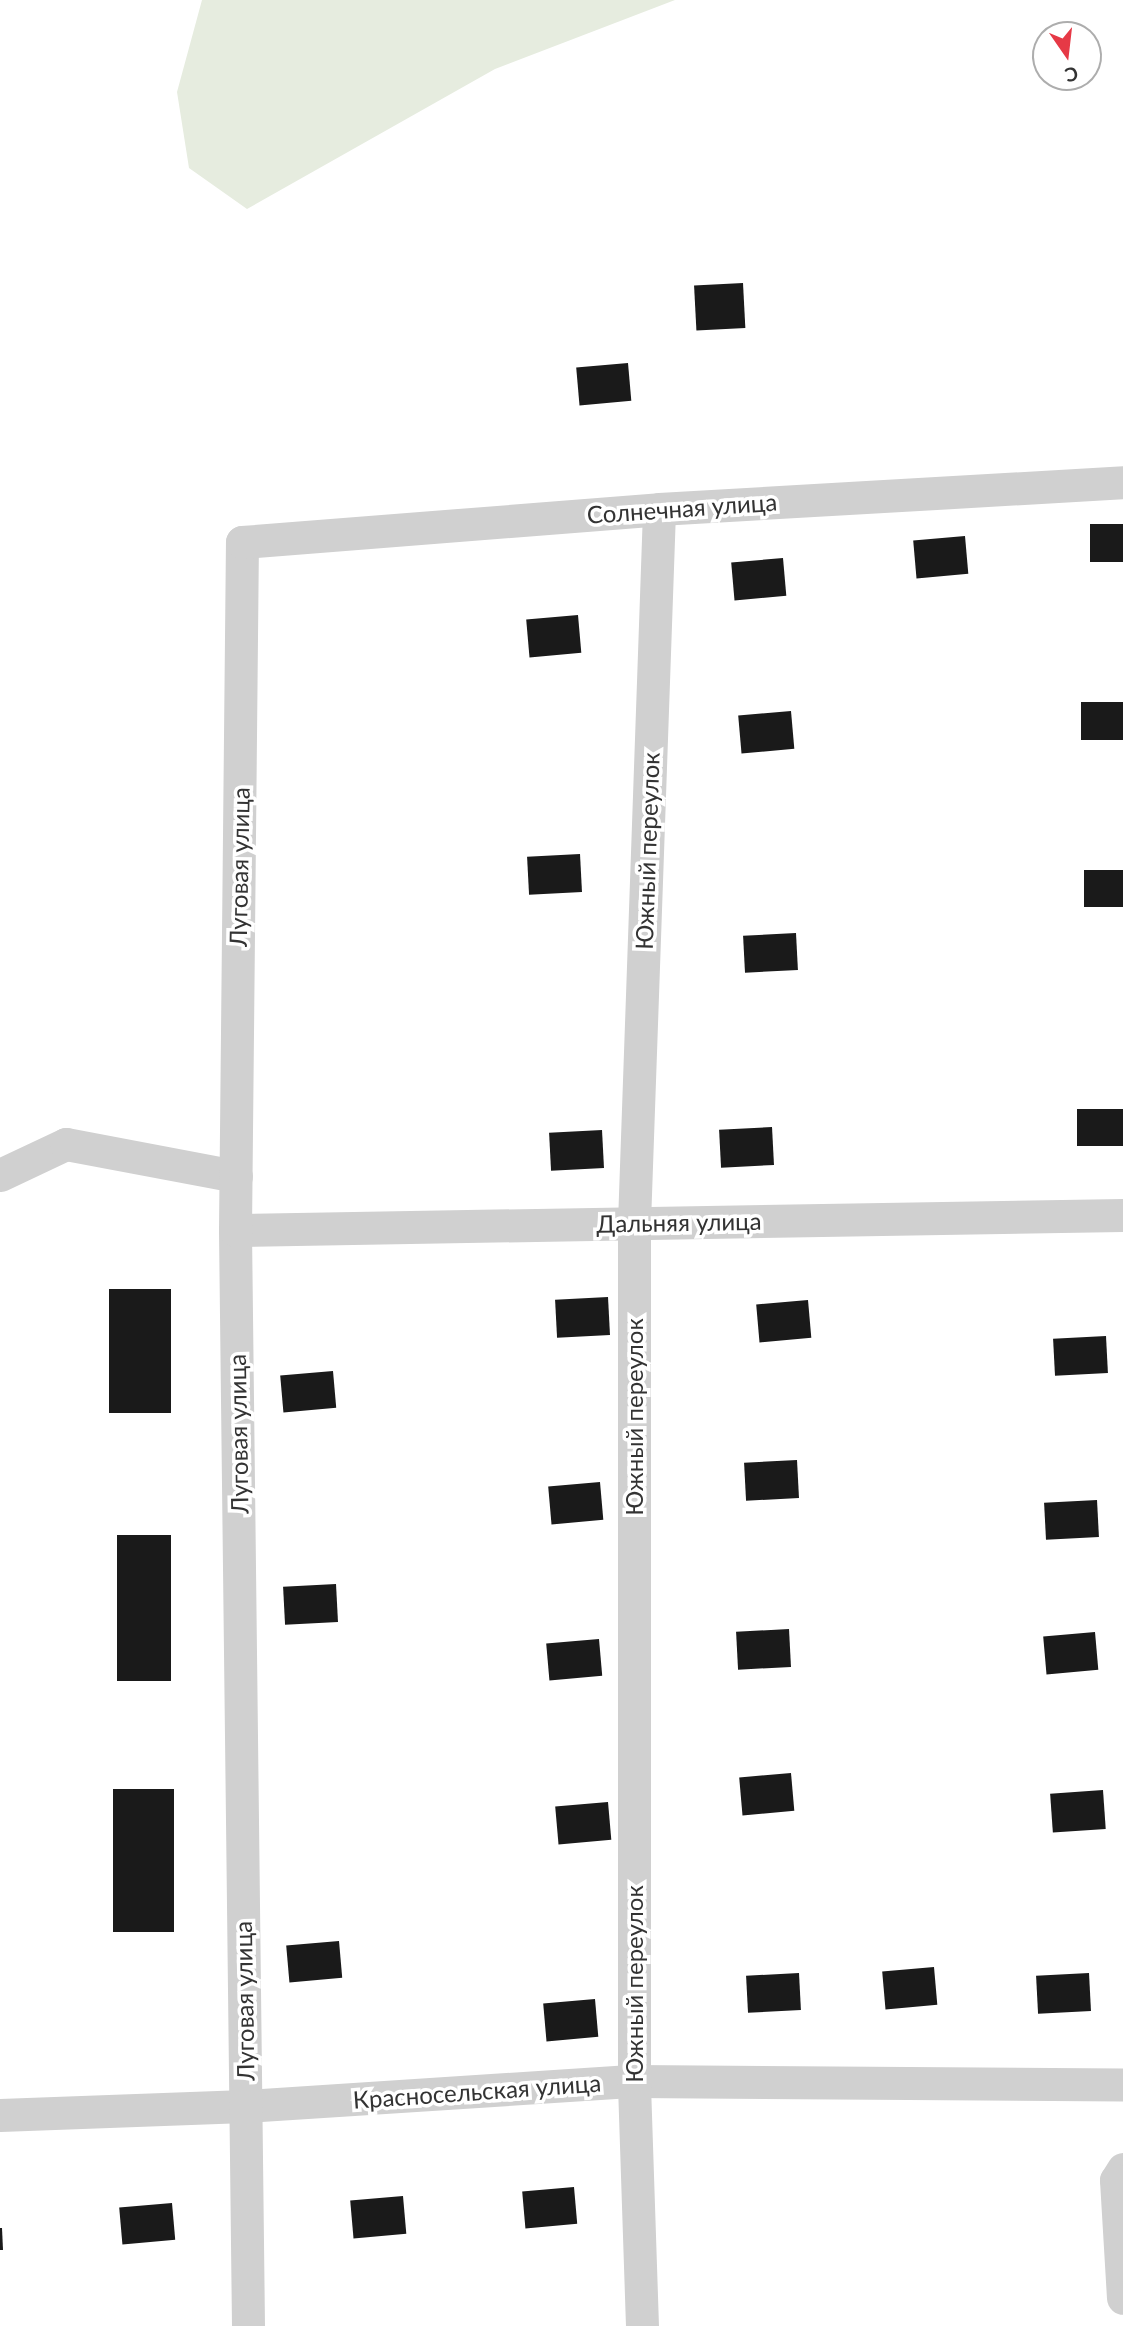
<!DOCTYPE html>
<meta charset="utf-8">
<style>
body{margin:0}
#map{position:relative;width:1123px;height:2326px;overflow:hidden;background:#fff;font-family:Lato,sans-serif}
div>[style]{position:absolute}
.green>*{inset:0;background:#e6ecdf}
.building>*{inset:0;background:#1a1a1a;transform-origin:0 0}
.minor>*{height:33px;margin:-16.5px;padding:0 16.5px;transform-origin:16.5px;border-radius:16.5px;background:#d0d0d0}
span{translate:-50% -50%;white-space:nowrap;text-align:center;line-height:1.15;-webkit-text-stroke:7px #fff;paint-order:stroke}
.street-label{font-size:24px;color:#333}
.north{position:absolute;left:1032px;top:21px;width:70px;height:70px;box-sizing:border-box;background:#fff;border:2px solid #adadad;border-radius:50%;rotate:166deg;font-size:19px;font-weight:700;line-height:28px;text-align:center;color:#333}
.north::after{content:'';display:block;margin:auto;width:24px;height:32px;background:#e63946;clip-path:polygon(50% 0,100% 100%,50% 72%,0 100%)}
</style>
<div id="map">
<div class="green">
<div style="clip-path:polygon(202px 0,675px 0,495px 69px,247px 209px,189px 168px,177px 92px)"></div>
</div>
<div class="building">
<div style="left:743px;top:283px;width:45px;height:49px;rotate:87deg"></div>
<div style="left:628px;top:363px;width:38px;height:52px;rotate:85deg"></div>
<div style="left:1123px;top:524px;width:38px;height:33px;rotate:90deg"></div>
<div style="left:965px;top:536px;width:38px;height:52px;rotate:85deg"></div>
<div style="left:783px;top:558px;width:38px;height:52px;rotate:85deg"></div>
<div style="left:578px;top:615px;width:38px;height:52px;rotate:85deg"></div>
<div style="left:1123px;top:702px;width:38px;height:42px;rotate:90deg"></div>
<div style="left:791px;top:711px;width:38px;height:53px;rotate:85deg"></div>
<div style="left:580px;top:854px;width:38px;height:53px;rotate:87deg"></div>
<div style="left:1123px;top:870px;width:37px;height:39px;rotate:90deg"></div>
<div style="left:796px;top:933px;width:37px;height:53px;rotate:87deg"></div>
<div style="left:1123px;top:1109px;width:37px;height:46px;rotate:90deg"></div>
<div style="left:772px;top:1127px;width:38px;height:53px;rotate:87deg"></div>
<div style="left:602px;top:1130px;width:38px;height:53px;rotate:87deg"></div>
<div style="left:109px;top:1289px;width:62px;height:124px"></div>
<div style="left:608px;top:1297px;width:38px;height:53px;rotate:87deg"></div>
<div style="left:808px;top:1300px;width:38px;height:52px;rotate:85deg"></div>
<div style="left:1106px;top:1336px;width:37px;height:53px;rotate:87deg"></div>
<div style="left:333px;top:1371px;width:37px;height:53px;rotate:85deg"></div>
<div style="left:797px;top:1460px;width:38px;height:53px;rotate:87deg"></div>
<div style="left:600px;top:1482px;width:38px;height:52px;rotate:85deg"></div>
<div style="left:1097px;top:1500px;width:37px;height:53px;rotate:87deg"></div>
<div style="left:117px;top:1535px;width:54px;height:146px"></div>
<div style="left:336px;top:1584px;width:38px;height:53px;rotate:87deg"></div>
<div style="left:789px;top:1629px;width:38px;height:53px;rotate:87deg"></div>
<div style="left:1095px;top:1632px;width:38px;height:52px;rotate:85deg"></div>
<div style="left:599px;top:1639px;width:37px;height:53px;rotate:85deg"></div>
<div style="left:791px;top:1773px;width:38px;height:52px;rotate:85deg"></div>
<div style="left:113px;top:1789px;width:61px;height:143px"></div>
<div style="left:1103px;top:1790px;width:39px;height:53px;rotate:86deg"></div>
<div style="left:608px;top:1802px;width:38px;height:53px;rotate:85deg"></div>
<div style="left:339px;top:1941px;width:37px;height:53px;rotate:85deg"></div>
<div style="left:934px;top:1967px;width:38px;height:52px;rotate:85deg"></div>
<div style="left:799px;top:1973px;width:37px;height:53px;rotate:87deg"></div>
<div style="left:1089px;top:1973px;width:38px;height:53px;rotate:87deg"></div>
<div style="left:595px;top:1999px;width:38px;height:52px;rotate:85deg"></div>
<div style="left:574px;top:2187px;width:37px;height:52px;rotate:85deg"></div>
<div style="left:403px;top:2196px;width:38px;height:53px;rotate:85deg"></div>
<div style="left:172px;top:2203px;width:37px;height:53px;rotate:85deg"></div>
<div style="clip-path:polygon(0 2228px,2px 2228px,3px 2250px,0 2250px)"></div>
</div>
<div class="minor">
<div style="left:0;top:1175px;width:73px;rotate:-25.2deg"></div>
<div style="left:66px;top:1144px;width:173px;rotate:10.7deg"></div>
<div style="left:235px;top:1230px;width:888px;rotate:-0.97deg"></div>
<div style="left:0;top:2115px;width:245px;rotate:-2.1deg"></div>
<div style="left:245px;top:2106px;width:390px;rotate:-3.7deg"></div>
<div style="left:634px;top:2081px;width:489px;rotate:0.4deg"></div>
<div style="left:1123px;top:2169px;width:13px;rotate:122deg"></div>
<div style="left:1116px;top:2180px;width:118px;rotate:86.6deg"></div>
<div style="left:248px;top:2326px;width:1096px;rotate:-90.68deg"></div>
<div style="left:235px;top:1230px;width:688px;rotate:-89.42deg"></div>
<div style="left:242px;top:542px;width:418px;rotate:-4.5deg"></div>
<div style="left:659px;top:509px;width:465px;rotate:-3.3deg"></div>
<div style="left:642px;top:2326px;width:245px;rotate:-91.9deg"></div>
<div style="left:634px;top:2081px;width:858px;rotate:-90deg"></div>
<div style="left:634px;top:1223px;width:714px;rotate:-87.99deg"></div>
</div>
<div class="street-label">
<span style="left:682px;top:508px;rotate:-4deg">Солнечная улица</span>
<span style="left:647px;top:851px;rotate:-88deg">Южный переулок</span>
<span style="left:239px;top:867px;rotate:-89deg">Луговая улица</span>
<span style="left:679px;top:1222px;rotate:-1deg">Дальняя улица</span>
<span style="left:634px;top:1417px;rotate:-90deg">Южный переулок</span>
<span style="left:238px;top:1434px;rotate:-91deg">Луговая улица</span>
<span style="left:634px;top:1984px;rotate:-90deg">Южный переулок</span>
<span style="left:244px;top:2001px;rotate:-91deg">Луговая улица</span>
<span style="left:477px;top:2091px;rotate:-4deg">Красносельская улица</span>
</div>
<div class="north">С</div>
</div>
